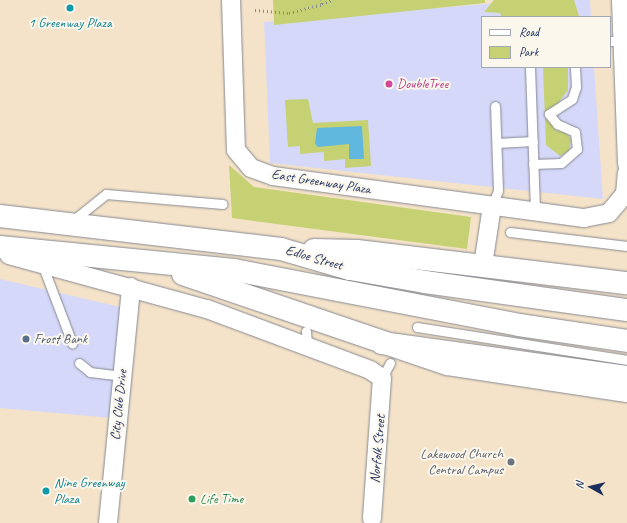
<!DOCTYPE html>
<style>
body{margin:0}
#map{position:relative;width:627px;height:523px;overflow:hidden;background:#f4e3c8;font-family:Caveat,sans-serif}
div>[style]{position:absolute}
.built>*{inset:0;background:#d5d8f9}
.green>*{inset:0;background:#c5d173}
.water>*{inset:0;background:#61b8de}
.path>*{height:2.5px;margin-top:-1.25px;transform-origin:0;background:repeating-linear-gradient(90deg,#888993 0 1px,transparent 0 4px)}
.roads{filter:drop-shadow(0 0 1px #888993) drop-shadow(0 0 1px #888993)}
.service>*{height:9px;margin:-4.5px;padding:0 4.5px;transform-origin:4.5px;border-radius:4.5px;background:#fff}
.minor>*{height:18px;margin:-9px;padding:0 9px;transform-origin:9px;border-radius:9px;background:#fff}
.secondary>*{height:22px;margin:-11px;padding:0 11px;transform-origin:11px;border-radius:11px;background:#fff}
.motorway>*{height:22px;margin:-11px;padding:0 11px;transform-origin:11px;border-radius:11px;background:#fff}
.dots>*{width:11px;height:11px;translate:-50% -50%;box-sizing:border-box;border:2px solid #fbf7ec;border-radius:50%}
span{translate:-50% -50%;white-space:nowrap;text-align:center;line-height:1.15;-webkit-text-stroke:4px #fbf7ec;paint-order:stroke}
.culture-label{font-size:14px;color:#0d838f}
.left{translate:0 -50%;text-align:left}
.hotel-label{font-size:14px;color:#b23c85}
.street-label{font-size:14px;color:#1b2f5e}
.service-label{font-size:14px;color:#4e5e75}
.worship-label{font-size:14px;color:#5b616d}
.right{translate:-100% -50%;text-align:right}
.leisure-label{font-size:14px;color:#27864d}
.legend{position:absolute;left:481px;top:16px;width:130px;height:52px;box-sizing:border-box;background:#fbf7ec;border:1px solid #a1a7b3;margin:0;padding:5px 7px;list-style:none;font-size:12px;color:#1b2f5e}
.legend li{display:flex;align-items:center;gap:8px;height:20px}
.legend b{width:20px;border:1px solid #a1a7b3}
.north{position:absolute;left:571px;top:467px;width:40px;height:40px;-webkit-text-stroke:3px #fbf7ec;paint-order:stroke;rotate:278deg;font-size:11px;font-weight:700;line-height:16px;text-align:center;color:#1b2f5e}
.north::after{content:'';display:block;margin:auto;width:14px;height:18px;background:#1b2f5e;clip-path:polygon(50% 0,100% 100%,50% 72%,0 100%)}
</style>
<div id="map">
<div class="built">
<div style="clip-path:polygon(534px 0,590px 0,591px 17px,482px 17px,482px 67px,594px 67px,603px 199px,270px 163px,264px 22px)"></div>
<div style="clip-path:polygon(0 279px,120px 307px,112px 418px,0 408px)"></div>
</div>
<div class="green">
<div style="clip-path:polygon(273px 0,485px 0,485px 3px,274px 25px)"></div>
<div style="clip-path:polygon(494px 0,574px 0,579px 16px,502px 17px,500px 13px,484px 12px)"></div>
<div style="clip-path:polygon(543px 67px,568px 67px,568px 90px,556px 106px,556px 131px,565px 130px,571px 140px,569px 151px,560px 156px,546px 145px)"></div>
<div style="clip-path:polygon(308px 99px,313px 123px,368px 120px,371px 166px,345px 168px,345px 159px,324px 161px,324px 152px,300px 154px,300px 146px,288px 147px,285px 100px)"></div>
<div style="clip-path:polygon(229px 165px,254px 187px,471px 217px,467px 249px,232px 218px)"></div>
</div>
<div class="water">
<div style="clip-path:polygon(362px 126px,364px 159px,349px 159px,349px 144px,318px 147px,315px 144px,317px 128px)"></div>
</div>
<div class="path">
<div style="left:322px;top:4px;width:11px;rotate:-22deg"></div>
<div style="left:255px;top:10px;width:34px;rotate:5deg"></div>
<div style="left:289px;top:13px;width:34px;rotate:-15deg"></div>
<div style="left:322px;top:4px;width:4px;rotate:-104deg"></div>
</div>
<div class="roads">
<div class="service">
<div style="left:610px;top:41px;width:13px"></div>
<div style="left:530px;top:67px;width:144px;rotate:88deg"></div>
<div style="left:497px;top:143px;width:36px;rotate:-3deg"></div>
<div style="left:533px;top:164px;width:28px;rotate:-2deg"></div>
<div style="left:561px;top:163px;width:21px;rotate:-41deg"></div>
<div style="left:577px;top:149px;width:17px;rotate:-97deg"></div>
<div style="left:575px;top:132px;width:20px;rotate:-156deg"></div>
<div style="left:557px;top:124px;width:13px;rotate:-129deg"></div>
<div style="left:549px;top:114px;width:27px;rotate:-33deg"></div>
<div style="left:572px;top:99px;width:13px;rotate:-72deg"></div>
<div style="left:576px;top:87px;width:20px;rotate:-93deg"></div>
<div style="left:492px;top:206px;width:17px;rotate:-69deg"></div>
<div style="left:498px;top:190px;width:84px;rotate:-92deg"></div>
<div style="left:71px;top:222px;width:45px;rotate:-38.7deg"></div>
<div style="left:106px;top:194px;width:117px;rotate:4.9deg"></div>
<div style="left:510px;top:232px;width:118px;rotate:6.8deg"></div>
<div style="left:42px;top:264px;width:85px;rotate:69.2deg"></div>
<div style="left:417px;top:327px;width:213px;rotate:8.9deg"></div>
<div style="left:306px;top:331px;width:15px;rotate:86deg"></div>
<div style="left:79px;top:363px;width:14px;rotate:39deg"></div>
<div style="left:90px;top:372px;width:32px;rotate:7deg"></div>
<div style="left:382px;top:378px;width:17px;rotate:-62deg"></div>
</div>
<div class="minor">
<div style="left:231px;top:0;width:150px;rotate:88.1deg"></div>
<div style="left:236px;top:150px;width:23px;rotate:50deg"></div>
<div style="left:251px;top:168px;width:23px;rotate:20deg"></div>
<div style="left:273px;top:176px;width:314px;rotate:7.7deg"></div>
<div style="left:584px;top:218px;width:25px;rotate:-11deg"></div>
<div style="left:609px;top:213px;width:25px;rotate:-50deg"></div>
<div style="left:625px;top:194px;width:21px;rotate:-85deg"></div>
<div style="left:621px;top:0;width:164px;rotate:87.9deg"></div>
<div style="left:9px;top:255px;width:205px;rotate:15.3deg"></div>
<div style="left:207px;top:309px;width:174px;rotate:20.5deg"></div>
<div style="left:370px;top:370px;width:14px;rotate:34deg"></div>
<div style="left:382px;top:378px;width:141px;rotate:94.1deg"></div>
<div style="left:483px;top:265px;width:60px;rotate:-81.3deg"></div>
<div style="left:108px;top:523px;width:237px;rotate:-84.4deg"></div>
</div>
<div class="secondary">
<div style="left:0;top:216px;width:283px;rotate:6.7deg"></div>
<div style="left:281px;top:249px;width:72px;rotate:16.2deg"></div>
<div style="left:350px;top:269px;width:76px;rotate:9.8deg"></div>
<div style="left:425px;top:282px;width:204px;rotate:7.9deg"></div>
<div style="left:0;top:247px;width:235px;rotate:5.6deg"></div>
<div style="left:234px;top:270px;width:290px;rotate:10.9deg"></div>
<div style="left:519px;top:325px;width:109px;rotate:8.4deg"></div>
<div style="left:314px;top:250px;width:43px;rotate:1.3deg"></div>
<div style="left:357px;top:251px;width:272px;rotate:6.8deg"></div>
<div style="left:183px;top:274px;width:280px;rotate:18.8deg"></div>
<div style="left:448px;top:364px;width:181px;rotate:8.6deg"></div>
</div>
<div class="motorway">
<div style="left:382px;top:343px;width:247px;rotate:7.9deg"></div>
</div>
</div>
<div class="dots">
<div style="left:70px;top:8px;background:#0f9aa8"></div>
<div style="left:389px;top:84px;background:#d1479c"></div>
<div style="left:26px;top:339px;background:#5c6f8a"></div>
<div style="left:511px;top:462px;background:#6b7280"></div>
<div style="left:46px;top:491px;background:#0f9aa8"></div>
<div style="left:192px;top:499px;background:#2e9e5b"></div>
</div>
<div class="culture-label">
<span style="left:70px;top:23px">1 Greenway Plaza</span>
<span class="left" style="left:54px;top:491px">Nine Greenway<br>Plaza</span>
</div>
<div class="hotel-label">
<span class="left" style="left:397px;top:84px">DoubleTree</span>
</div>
<div class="street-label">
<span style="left:321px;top:182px;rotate:9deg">East Greenway Plaza</span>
<span style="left:314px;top:258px;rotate:16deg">Edloe Street</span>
<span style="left:119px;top:405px;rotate:-84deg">City Club Drive</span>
<span style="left:378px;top:449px;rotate:-85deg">Norfolk Street</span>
</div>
<div class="service-label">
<span class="left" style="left:34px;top:339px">Frost Bank</span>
</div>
<div class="worship-label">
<span class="right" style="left:503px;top:462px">Lakewood Church<br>Central Campus</span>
</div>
<div class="leisure-label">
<span class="left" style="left:200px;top:499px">Life Time</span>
</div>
<ul class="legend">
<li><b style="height:5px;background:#fff"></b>Road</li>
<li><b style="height:11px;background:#c5d173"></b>Park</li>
</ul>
<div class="north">N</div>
</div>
